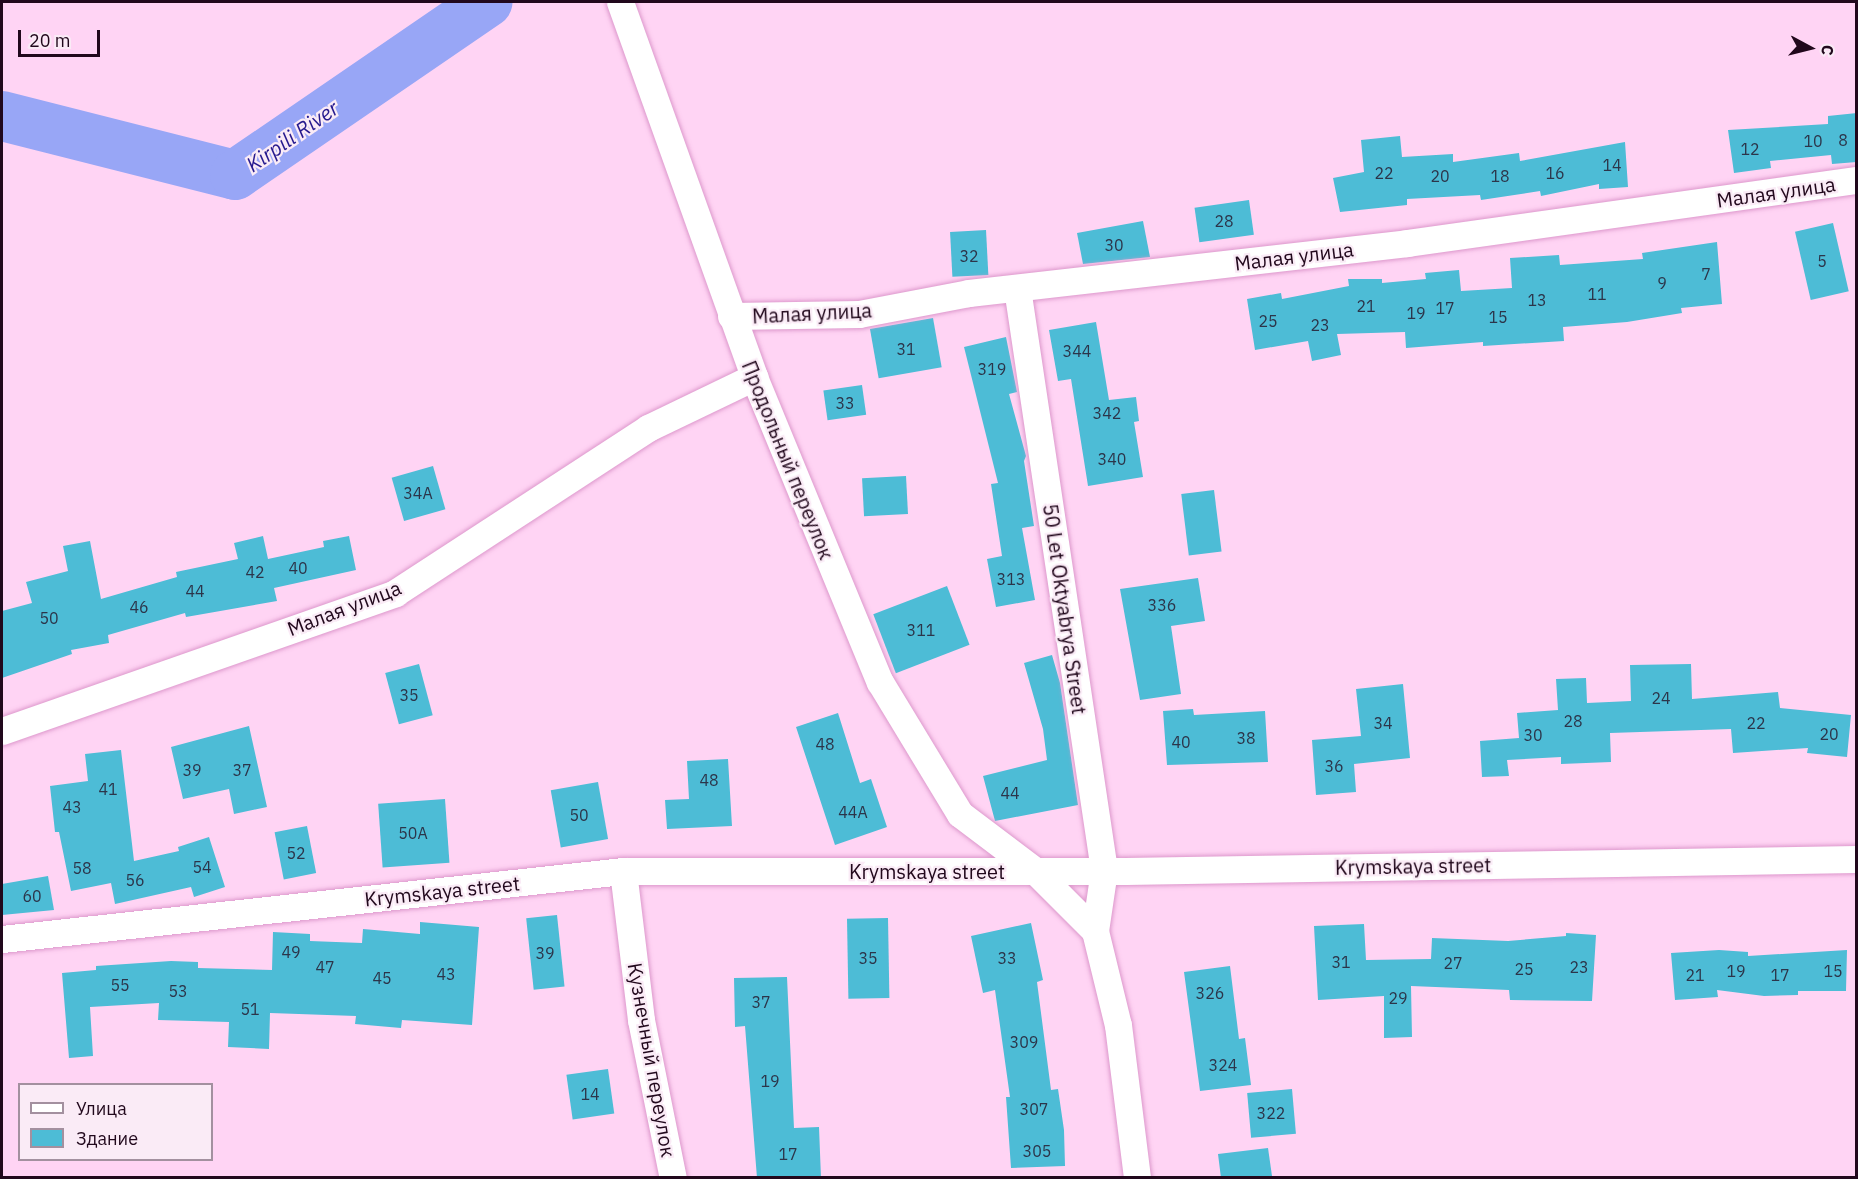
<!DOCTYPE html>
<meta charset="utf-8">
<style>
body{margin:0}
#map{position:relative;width:1858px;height:1179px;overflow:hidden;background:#ffd4f4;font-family:"IBM Plex Sans",sans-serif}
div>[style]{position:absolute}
.river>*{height:50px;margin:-25px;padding:0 25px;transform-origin:25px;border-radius:25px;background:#98a6f6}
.building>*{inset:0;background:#4dbcd6;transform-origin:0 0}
.roads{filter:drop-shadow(0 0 2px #dd98cc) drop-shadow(0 0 2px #dd98cc)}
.minor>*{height:27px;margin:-13.5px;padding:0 13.5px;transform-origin:13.5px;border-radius:13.5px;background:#fff}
span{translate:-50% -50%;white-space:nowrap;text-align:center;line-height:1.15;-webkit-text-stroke:4.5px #faebf6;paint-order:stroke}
.number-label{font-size:16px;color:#2c354a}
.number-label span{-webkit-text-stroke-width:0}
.street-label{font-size:20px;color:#21081c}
.water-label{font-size:21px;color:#261a8e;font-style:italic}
.frame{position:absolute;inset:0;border:3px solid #21081c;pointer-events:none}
.legend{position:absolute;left:18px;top:1083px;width:195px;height:78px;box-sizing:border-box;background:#faebf6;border:2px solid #a3909f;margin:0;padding:8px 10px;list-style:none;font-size:18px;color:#21081c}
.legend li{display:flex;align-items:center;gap:12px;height:30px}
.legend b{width:30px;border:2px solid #a3909f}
.north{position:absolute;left:1780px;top:18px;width:60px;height:60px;-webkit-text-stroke:4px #faebf6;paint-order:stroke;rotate:97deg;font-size:16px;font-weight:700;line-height:24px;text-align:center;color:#21081c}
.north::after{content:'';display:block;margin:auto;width:21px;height:27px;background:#21081c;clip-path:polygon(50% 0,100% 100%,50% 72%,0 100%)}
.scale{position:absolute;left:18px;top:30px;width:82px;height:27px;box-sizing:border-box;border:3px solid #21081c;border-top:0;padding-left:8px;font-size:18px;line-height:21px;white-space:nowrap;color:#21081c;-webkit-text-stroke:4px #faebf6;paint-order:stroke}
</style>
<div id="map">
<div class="river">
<div style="left:2px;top:116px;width:240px;rotate:14.2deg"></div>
<div style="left:235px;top:175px;width:306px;rotate:-34.4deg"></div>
</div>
<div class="building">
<div style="clip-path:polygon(1857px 113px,1857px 162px,1832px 164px,1831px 155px,1770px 161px,1771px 168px,1734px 173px,1728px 130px,1828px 124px,1828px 116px)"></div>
<div style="clip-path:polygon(1400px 136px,1402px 157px,1453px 154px,1453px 162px,1519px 153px,1520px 161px,1625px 142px,1628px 187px,1599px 189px,1599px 184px,1541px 196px,1540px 191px,1481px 200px,1480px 195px,1407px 199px,1407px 205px,1340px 212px,1333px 178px,1364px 172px,1361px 140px)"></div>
<div style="left:1249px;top:200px;width:35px;height:55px;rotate:82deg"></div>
<div style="clip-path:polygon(1143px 221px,1150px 257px,1083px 264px,1077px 233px)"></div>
<div style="left:1833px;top:223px;width:70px;height:39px;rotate:77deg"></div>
<div style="left:986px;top:230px;width:45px;height:36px;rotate:87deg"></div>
<div style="clip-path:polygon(1717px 242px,1722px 304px,1681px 308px,1682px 313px,1627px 322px,1563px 327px,1564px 341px,1483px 346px,1483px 342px,1406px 348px,1405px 332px,1337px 334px,1341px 355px,1312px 361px,1308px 341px,1255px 350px,1247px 299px,1281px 293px,1282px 299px,1349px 286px,1348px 279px,1382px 279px,1382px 283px,1426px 279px,1425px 273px,1459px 270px,1461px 291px,1512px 288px,1510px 258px,1559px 255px,1560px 265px,1643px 259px,1642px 253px)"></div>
<div style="left:933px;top:318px;width:50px;height:64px;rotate:80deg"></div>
<div style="clip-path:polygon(1096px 322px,1109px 400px,1136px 397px,1139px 421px,1134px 422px,1143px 477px,1088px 486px,1071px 379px,1058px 381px,1049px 330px)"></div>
<div style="clip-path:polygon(1006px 337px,1017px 392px,1009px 394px,1026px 456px,1024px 461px,1034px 526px,1022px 528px,1035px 600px,996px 607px,987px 559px,1002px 556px,991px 484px,998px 483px,964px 347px)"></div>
<div style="left:862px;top:385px;width:30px;height:39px;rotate:82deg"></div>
<div style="left:433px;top:466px;width:45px;height:43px;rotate:74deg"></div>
<div style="left:906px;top:476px;width:38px;height:44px;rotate:87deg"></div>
<div style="left:1214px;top:490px;width:62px;height:33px;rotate:83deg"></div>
<div style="clip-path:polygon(263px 536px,268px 559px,324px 547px,323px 541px,349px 536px,356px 570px,274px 588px,277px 601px,186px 617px,185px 613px,108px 635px,109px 643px,71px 650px,72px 654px,2px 678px,2px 611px,32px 603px,26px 582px,68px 571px,63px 546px,90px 541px,101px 599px,177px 577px,176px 572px,238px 559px,234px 543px)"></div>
<div style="clip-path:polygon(1198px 578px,1205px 621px,1171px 626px,1181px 694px,1140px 700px,1120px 589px)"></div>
<div style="left:947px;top:586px;width:63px;height:79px;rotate:69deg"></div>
<div style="clip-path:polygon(1052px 655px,1060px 683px,1078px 805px,995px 821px,983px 776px,1047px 760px,1043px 729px,1024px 663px)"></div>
<div style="left:419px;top:664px;width:53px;height:35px;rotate:75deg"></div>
<div style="clip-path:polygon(1691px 664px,1692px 699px,1778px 692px,1780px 708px,1851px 715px,1847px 757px,1807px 753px,1808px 748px,1733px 753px,1731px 729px,1610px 733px,1611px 762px,1561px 764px,1561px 757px,1507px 760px,1509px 776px,1482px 777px,1480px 741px,1519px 738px,1517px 713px,1558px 710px,1556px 679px,1586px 678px,1587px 703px,1631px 701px,1630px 665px)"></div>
<div style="clip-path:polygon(1403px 684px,1410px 758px,1354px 764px,1356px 792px,1316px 795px,1312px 740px,1361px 736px,1356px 689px)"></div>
<div style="clip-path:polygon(1193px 709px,1194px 715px,1265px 711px,1268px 762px,1167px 765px,1163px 711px)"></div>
<div style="clip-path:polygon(838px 713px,860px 783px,871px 779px,887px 827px,835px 845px,796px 727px)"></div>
<div style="clip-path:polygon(249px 726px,267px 807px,234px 814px,229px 789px,183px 799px,171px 747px)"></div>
<div style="clip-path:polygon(121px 750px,134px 861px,179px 851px,178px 847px,209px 837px,225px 887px,194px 897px,191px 887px,115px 904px,111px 883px,71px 891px,59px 832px,55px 832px,50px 786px,88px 781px,85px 754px)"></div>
<div style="clip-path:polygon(728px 759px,732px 826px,667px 829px,665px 800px,689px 799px,687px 761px)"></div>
<div style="left:598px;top:782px;width:58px;height:48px;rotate:80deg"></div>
<div style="left:445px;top:799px;width:64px;height:67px;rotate:86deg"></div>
<div style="left:307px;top:826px;width:48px;height:33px;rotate:79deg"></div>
<div style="clip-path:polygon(48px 876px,54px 910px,2px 915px,2px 884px)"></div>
<div style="left:557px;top:915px;width:72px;height:31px;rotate:84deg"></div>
<div style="left:888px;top:918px;width:80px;height:41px;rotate:89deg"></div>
<div style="clip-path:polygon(420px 922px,479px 927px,472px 1025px,402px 1020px,401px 1028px,355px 1024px,356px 1016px,270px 1013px,269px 1049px,228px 1047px,229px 1022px,158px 1020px,159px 1003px,90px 1007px,93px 1056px,69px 1058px,62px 973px,96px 970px,96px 966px,171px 961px,198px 962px,198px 968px,272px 970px,273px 932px,310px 934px,310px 941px,362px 943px,363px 929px,420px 934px)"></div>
<div style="clip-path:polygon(1031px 923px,1043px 980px,1037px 982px,1051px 1090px,1058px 1089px,1064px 1130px,1065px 1166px,1011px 1168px,1006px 1097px,1010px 1097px,995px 990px,983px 993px,971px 936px)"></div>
<div style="clip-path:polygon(1364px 924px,1366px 960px,1431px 959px,1432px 938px,1508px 941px,1566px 936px,1566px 933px,1596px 935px,1592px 1001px,1510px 1000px,1509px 990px,1411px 986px,1412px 1037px,1384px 1038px,1384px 996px,1318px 1000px,1314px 926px)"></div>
<div style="clip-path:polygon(1719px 950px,1748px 952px,1748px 956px,1847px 950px,1846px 991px,1798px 991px,1798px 995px,1764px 996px,1717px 990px,1718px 997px,1675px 1000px,1671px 953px)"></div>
<div style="clip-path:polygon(1230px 966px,1239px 1039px,1245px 1038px,1251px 1085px,1200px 1091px,1184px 972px)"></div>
<div style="clip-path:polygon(787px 977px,794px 1128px,819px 1127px,821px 1178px,757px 1178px,745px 1026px,735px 1027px,734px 978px)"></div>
<div style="left:608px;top:1069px;width:45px;height:42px;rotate:82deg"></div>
<div style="left:1292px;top:1089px;width:45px;height:45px;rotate:85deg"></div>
<div style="clip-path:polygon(1268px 1148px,1272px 1176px,1221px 1178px,1218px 1154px)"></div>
</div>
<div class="roads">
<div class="minor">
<div style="left:620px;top:2px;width:398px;rotate:70.3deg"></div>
<div style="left:754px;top:377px;width:330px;rotate:67.6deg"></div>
<div style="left:880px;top:682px;width:154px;rotate:58.8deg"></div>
<div style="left:960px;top:814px;width:93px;rotate:37.1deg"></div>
<div style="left:1034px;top:870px;width:86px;rotate:45deg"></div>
<div style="left:1095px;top:931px;width:97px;rotate:76.3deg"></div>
<div style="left:1118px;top:1025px;width:154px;rotate:82.9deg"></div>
<div style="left:1017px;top:288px;width:588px;rotate:81.5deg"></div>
<div style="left:1104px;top:870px;width:62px;rotate:98.4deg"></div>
<div style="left:731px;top:316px;width:128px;rotate:-0.9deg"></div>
<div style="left:859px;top:314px;width:112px;rotate:-10.8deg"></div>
<div style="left:969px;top:293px;width:441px;rotate:-6.5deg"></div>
<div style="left:1407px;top:243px;width:453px;rotate:-8deg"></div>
<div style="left:2px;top:731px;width:417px;rotate:-19.3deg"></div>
<div style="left:395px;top:593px;width:302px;rotate:-33.1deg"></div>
<div style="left:648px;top:428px;width:118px;rotate:-25.7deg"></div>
<div style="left:623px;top:871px;width:150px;rotate:83.1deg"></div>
<div style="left:641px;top:1020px;width:161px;rotate:78.6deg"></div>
<div style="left:2px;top:939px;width:625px;rotate:-6.25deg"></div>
<div style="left:623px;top:871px;width:502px"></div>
<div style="left:1125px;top:871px;width:731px;rotate:-0.94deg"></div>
</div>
</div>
<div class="number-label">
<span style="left:1843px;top:140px">8</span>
<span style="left:1813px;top:141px">10</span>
<span style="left:1750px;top:149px">12</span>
<span style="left:1612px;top:165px">14</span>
<span style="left:1384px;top:173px">22</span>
<span style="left:1555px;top:173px">16</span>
<span style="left:1440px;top:176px">20</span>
<span style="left:1500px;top:176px">18</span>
<span style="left:1224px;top:221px">28</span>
<span style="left:1114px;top:245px">30</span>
<span style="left:969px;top:256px">32</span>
<span style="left:1822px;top:261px">5</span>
<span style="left:1706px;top:274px">7</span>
<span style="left:1662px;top:283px">9</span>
<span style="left:1597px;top:294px">11</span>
<span style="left:1537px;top:300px">13</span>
<span style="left:1366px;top:306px">21</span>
<span style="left:1445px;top:308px">17</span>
<span style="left:1416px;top:313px">19</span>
<span style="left:1498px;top:317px">15</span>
<span style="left:1268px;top:321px">25</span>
<span style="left:1320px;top:325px">23</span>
<span style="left:906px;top:349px">31</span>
<span style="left:1077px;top:351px">344</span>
<span style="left:992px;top:369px">319</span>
<span style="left:845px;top:403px">33</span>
<span style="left:1107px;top:413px">342</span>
<span style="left:1112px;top:459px">340</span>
<span style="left:418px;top:493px">34А</span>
<span style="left:298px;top:568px">40</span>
<span style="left:255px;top:572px">42</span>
<span style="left:1011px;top:579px">313</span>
<span style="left:195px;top:591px">44</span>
<span style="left:1162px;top:605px">336</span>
<span style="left:139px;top:607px">46</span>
<span style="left:49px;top:618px">50</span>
<span style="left:921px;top:630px">311</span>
<span style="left:409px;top:695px">35</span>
<span style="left:1661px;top:698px">24</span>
<span style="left:1573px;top:721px">28</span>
<span style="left:1383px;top:723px">34</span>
<span style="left:1756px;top:723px">22</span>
<span style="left:1829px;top:734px">20</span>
<span style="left:1533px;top:735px">30</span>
<span style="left:1246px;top:738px">38</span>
<span style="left:1181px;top:742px">40</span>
<span style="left:825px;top:744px">48</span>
<span style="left:1334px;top:766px">36</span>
<span style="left:192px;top:770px">39</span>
<span style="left:242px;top:770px">37</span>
<span style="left:709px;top:780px">48</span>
<span style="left:108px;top:789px">41</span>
<span style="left:1010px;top:793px">44</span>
<span style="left:72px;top:807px">43</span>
<span style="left:853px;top:812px">44А</span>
<span style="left:579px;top:815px">50</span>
<span style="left:413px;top:833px">50А</span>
<span style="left:296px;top:853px">52</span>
<span style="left:202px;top:867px">54</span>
<span style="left:82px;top:868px">58</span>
<span style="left:135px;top:880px">56</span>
<span style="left:32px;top:896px">60</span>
<span style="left:291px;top:952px">49</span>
<span style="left:545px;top:953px">39</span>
<span style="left:868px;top:958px">35</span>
<span style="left:1007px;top:958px">33</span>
<span style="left:1341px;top:962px">31</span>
<span style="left:1453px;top:963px">27</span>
<span style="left:325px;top:967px">47</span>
<span style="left:1579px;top:967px">23</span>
<span style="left:1524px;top:969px">25</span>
<span style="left:1736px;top:971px">19</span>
<span style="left:1833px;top:971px">15</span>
<span style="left:446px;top:974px">43</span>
<span style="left:1695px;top:975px">21</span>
<span style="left:1780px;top:975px">17</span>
<span style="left:382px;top:978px">45</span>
<span style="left:120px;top:985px">55</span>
<span style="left:178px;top:991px">53</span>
<span style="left:1210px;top:993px">326</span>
<span style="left:1398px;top:998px">29</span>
<span style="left:761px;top:1002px">37</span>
<span style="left:250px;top:1009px">51</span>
<span style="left:1024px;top:1042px">309</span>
<span style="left:1223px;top:1065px">324</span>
<span style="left:770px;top:1081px">19</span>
<span style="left:590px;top:1094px">14</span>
<span style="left:1034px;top:1109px">307</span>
<span style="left:1271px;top:1113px">322</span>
<span style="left:1037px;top:1151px">305</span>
<span style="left:788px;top:1154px">17</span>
</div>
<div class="street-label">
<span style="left:1776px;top:192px;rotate:-8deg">Малая улица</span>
<span style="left:1294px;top:256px;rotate:-7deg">Малая улица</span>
<span style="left:812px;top:313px;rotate:-3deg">Малая улица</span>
<span style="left:788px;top:460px;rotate:68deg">Продольный переулок</span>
<span style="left:344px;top:608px;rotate:-21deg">Малая улица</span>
<span style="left:1065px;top:609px;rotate:82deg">50 Let Oktyabrya Street</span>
<span style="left:1413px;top:866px;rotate:-1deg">Krymskaya street</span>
<span style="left:927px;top:871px">Krymskaya street</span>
<span style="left:442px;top:891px;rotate:-6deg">Krymskaya street</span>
<span style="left:652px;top:1060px;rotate:80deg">Кузнечный переулок</span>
</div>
<div class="water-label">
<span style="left:292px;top:136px;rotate:-35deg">Kirpili River</span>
</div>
<div class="frame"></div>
<ul class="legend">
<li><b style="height:8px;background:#fff"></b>Улица</li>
<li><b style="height:16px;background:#4dbcd6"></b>Здание</li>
</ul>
<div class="north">С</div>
<div class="scale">20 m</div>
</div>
